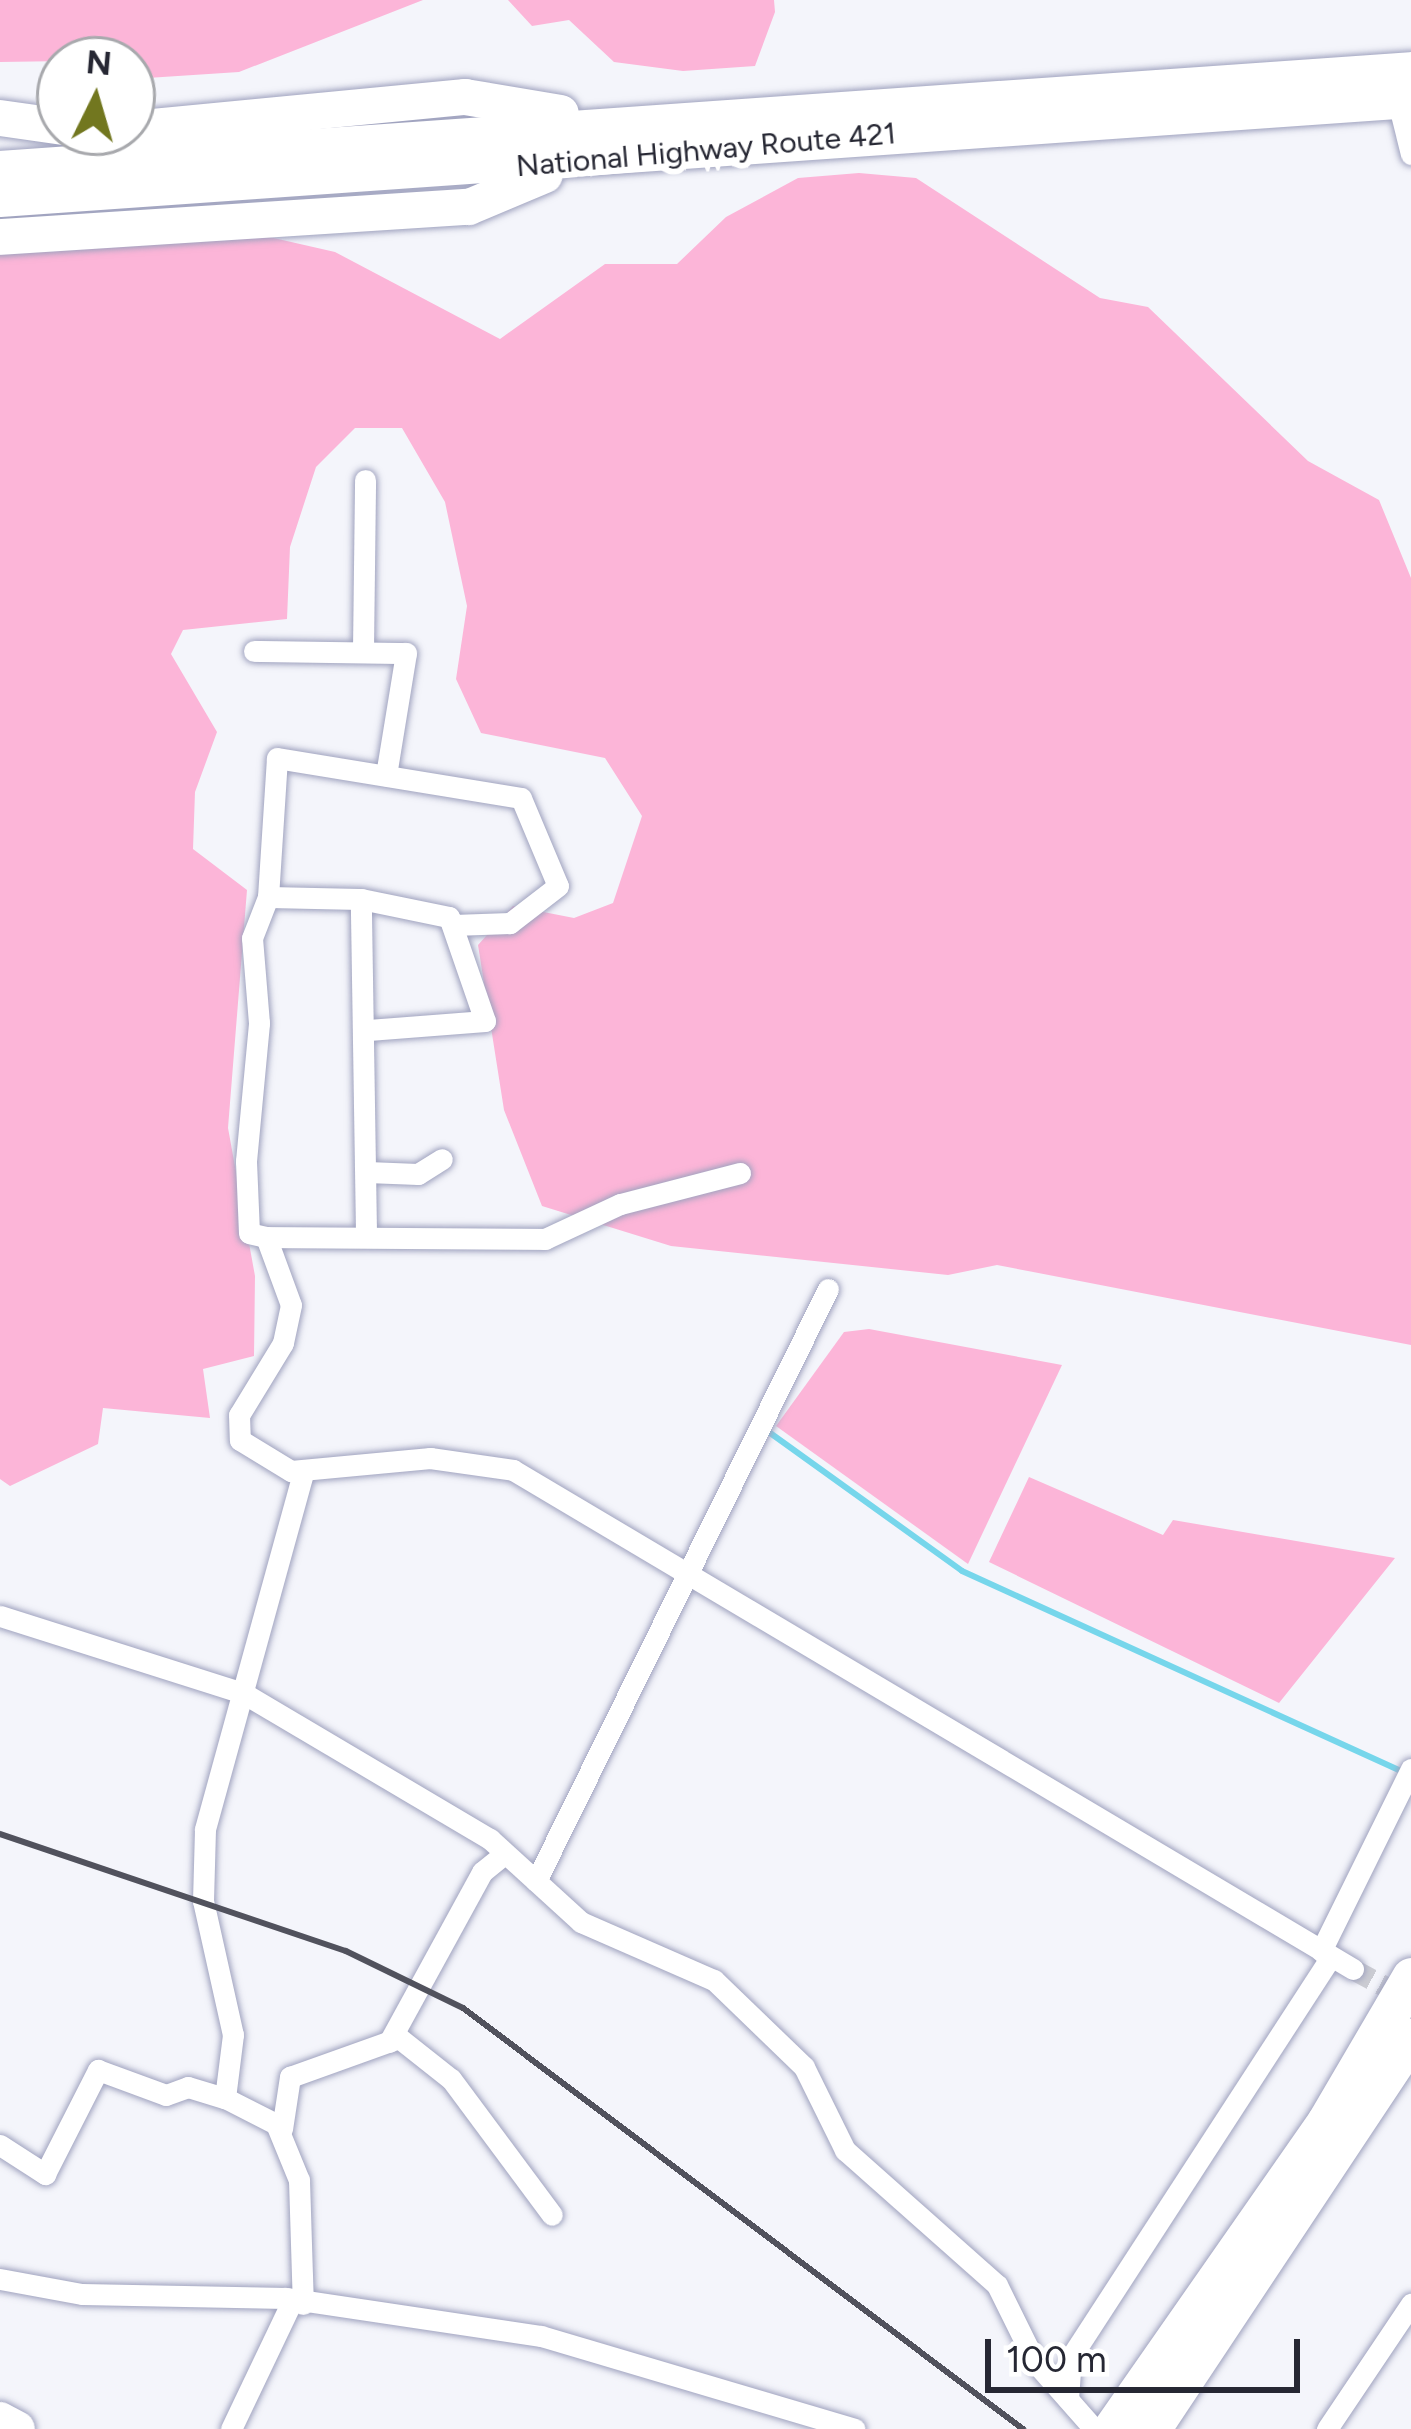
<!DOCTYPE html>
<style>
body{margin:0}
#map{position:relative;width:1411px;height:2429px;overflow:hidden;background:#f4f5fb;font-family:Figtree,sans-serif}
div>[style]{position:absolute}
.green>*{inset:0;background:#fcb5d8}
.stream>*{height:6px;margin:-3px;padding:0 3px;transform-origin:3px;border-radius:3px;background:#76d6eb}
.minor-tunnel>*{height:21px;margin-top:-10.5px;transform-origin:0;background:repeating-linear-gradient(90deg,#cbccd3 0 21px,transparent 0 31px)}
.roads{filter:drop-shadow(0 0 3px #a0a3bf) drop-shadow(0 0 3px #a0a3bf)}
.minor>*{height:21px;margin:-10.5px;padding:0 10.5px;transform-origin:10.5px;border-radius:10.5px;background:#fff}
.primary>*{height:36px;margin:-18px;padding:0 18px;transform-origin:18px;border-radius:18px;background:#fff}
.trunk>*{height:36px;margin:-18px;padding:0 18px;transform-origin:18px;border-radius:18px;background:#fff}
.motorway>*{height:39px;margin:-19.5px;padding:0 19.5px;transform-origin:19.5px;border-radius:19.5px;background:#fff}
.rail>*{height:6px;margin:-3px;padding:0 3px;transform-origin:3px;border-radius:3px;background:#51525d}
span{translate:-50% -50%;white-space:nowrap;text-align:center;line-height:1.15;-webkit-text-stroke:12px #fff;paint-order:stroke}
.street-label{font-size:30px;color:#262733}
.north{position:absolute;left:36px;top:36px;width:120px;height:120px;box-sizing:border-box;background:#fff;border:3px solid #a8a9ad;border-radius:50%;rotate:5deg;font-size:33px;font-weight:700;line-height:48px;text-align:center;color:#262733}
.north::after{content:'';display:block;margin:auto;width:42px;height:54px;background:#72771f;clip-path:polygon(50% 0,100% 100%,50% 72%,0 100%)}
.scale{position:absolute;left:985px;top:2339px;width:315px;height:54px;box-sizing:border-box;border:6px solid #262733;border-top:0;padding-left:15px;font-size:36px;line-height:42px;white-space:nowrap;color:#262733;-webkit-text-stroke:9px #fff;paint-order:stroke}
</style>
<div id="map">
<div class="green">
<div style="clip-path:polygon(0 0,423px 0,239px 72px,132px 79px,132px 60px,0 62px)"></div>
<div style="clip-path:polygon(508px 0,774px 0,775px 12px,755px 66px,683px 71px,614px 62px,569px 20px,532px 26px)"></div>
<div style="clip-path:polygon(859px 173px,916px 178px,1100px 298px,1148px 307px,1308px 461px,1379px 500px,1411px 578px,1411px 1345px,997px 1265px,948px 1275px,671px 1246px,542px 1206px,504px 1110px,478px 945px,513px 906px,574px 918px,613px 903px,642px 816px,605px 758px,481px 733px,456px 679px,467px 606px,445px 502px,402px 428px,355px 428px,316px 467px,290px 547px,287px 619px,183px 630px,171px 654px,217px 732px,195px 792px,193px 849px,247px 890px,228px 1128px,255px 1276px,254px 1356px,203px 1369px,210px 1418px,103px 1408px,98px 1444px,10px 1486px,0 1479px,0 242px,217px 225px,335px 252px,500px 339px,605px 264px,677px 264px,726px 217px,798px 178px)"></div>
<div style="clip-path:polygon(869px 1329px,1062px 1365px,968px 1564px,776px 1426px,844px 1332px)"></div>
<div style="clip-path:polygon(1029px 1477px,1163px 1535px,1173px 1520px,1395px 1558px,1279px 1703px,989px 1562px)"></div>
</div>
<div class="stream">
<div style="left:766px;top:1430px;width:241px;rotate:35.7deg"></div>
<div style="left:962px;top:1571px;width:480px;rotate:24.5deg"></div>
</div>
<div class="minor-tunnel">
<div style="left:1353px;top:1969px;width:59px;rotate:28.3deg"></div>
</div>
<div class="roads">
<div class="minor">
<div style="left:1395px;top:90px;width:66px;rotate:76deg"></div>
<div style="left:363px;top:650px;width:170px;rotate:-89.3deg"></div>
<div style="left:254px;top:651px;width:152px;rotate:0.8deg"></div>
<div style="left:406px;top:653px;width:124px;rotate:99.3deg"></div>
<div style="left:361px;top:899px;width:90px;rotate:11.6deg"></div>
<div style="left:449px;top:917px;width:110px;rotate:70.9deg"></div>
<div style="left:485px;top:1021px;width:117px;rotate:175.6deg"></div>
<div style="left:367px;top:1172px;width:51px;rotate:2.2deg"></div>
<div style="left:418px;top:1174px;width:28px;rotate:-32deg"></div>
<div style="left:740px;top:1173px;width:124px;rotate:165.5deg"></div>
<div style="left:620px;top:1204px;width:83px;rotate:155deg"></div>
<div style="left:545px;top:1239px;width:279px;rotate:-179.6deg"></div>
<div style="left:266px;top:1237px;width:72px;rotate:69.8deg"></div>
<div style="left:291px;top:1305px;width:39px;rotate:102deg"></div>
<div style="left:283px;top:1343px;width:84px;rotate:121.4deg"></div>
<div style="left:239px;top:1415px;width:25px;rotate:88deg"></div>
<div style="left:240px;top:1440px;width:60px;rotate:31.3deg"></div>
<div style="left:291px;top:1471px;width:140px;rotate:-5.3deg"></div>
<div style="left:430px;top:1458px;width:84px;rotate:8.2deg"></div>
<div style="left:513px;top:1470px;width:977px;rotate:30.71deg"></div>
<div style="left:366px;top:1232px;width:333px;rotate:-90.9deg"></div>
<div style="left:361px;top:899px;width:93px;rotate:-178.8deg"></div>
<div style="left:268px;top:897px;width:139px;rotate:-86.3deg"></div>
<div style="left:277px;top:758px;width:247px;rotate:9.3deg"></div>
<div style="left:521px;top:798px;width:95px;rotate:67.2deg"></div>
<div style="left:558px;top:886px;width:61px;rotate:142.4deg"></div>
<div style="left:510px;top:923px;width:57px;rotate:178deg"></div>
<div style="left:266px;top:1237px;width:17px;rotate:-167deg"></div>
<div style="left:249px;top:1233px;width:72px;rotate:-92.4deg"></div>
<div style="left:246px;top:1161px;width:139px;rotate:-84.6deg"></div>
<div style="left:259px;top:1023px;width:85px;rotate:-94.7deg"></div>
<div style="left:252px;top:938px;width:44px;rotate:-68.7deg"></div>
<div style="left:0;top:1616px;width:255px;rotate:17.6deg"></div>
<div style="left:243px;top:1693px;width:287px;rotate:30.6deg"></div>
<div style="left:490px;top:1839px;width:123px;rotate:42.4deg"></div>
<div style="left:581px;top:1922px;width:145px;rotate:23.6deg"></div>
<div style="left:714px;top:1980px;width:125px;rotate:44deg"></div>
<div style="left:804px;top:2067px;width:93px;rotate:63.7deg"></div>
<div style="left:845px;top:2150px;width:203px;rotate:41.6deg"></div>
<div style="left:997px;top:2285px;width:86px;rotate:63.7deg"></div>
<div style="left:1035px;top:2362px;width:89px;rotate:48.6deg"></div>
<div style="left:536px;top:1881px;width:660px;rotate:-63.75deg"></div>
<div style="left:1321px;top:1951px;width:203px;rotate:-63.7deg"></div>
<div style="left:389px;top:2042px;width:194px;rotate:-61.3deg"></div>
<div style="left:482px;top:1872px;width:28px;rotate:-39deg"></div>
<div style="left:225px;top:2098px;width:64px;rotate:-82.8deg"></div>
<div style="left:233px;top:2035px;width:137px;rotate:-102.6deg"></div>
<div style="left:203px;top:1901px;width:72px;rotate:-88.4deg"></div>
<div style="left:205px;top:1829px;width:370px;rotate:-74.6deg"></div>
<div style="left:282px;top:2129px;width:53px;rotate:-81.3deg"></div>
<div style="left:290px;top:2077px;width:116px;rotate:-19.7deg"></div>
<div style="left:399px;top:2038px;width:66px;rotate:38.3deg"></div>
<div style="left:451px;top:2079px;width:169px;rotate:53.4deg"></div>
<div style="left:0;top:2145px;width:54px;rotate:32.8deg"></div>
<div style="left:45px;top:2174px;width:117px;rotate:-63deg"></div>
<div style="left:98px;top:2070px;width:72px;rotate:20.2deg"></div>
<div style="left:166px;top:2095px;width:23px;rotate:-20deg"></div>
<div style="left:188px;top:2087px;width:39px;rotate:17deg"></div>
<div style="left:225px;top:2098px;width:57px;rotate:27deg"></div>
<div style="left:276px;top:2124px;width:61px;rotate:67.7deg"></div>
<div style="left:299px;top:2180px;width:124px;rotate:88.2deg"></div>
<div style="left:0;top:2279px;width:83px;rotate:10.4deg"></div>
<div style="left:82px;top:2294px;width:204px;rotate:1.1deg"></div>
<div style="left:286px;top:2298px;width:258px;rotate:8.5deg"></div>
<div style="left:541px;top:2336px;width:327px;rotate:16.5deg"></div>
<div style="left:1068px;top:2399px;width:42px;rotate:-85.9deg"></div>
<div style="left:1071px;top:2357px;width:477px;rotate:-57deg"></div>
<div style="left:231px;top:2429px;width:140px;rotate:-64.5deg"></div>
<div style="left:1327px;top:2429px;width:151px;rotate:-56.1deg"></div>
</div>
<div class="primary">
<div style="left:0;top:2420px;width:19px;rotate:28deg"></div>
</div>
<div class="trunk">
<div style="left:0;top:118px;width:101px;rotate:8deg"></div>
<div style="left:132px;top:129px;width:335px;rotate:-5.5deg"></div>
<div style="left:465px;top:97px;width:97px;rotate:9.5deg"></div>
<div style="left:0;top:169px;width:1414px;rotate:-4.01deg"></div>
<div style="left:0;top:199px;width:1414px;rotate:-4.01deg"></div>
<div style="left:0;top:237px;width:470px;rotate:-3.7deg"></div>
<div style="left:469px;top:207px;width:82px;rotate:-22.8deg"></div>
</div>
<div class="motorway">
<div style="left:1112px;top:2429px;width:374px;rotate:-55.1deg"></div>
<div style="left:1326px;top:2122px;width:168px;rotate:-59.6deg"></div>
<div style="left:1151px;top:2429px;width:470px;rotate:-56.4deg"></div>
</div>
</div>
<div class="rail">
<div style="left:0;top:1834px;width:365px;rotate:18.7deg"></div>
<div style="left:346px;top:1951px;width:130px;rotate:26deg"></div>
<div style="left:463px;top:2008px;width:701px;rotate:36.94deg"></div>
</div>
<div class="street-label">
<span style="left:706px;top:150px;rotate:-5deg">National Highway Route 421</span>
</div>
<div class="north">N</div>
<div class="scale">100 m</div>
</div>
